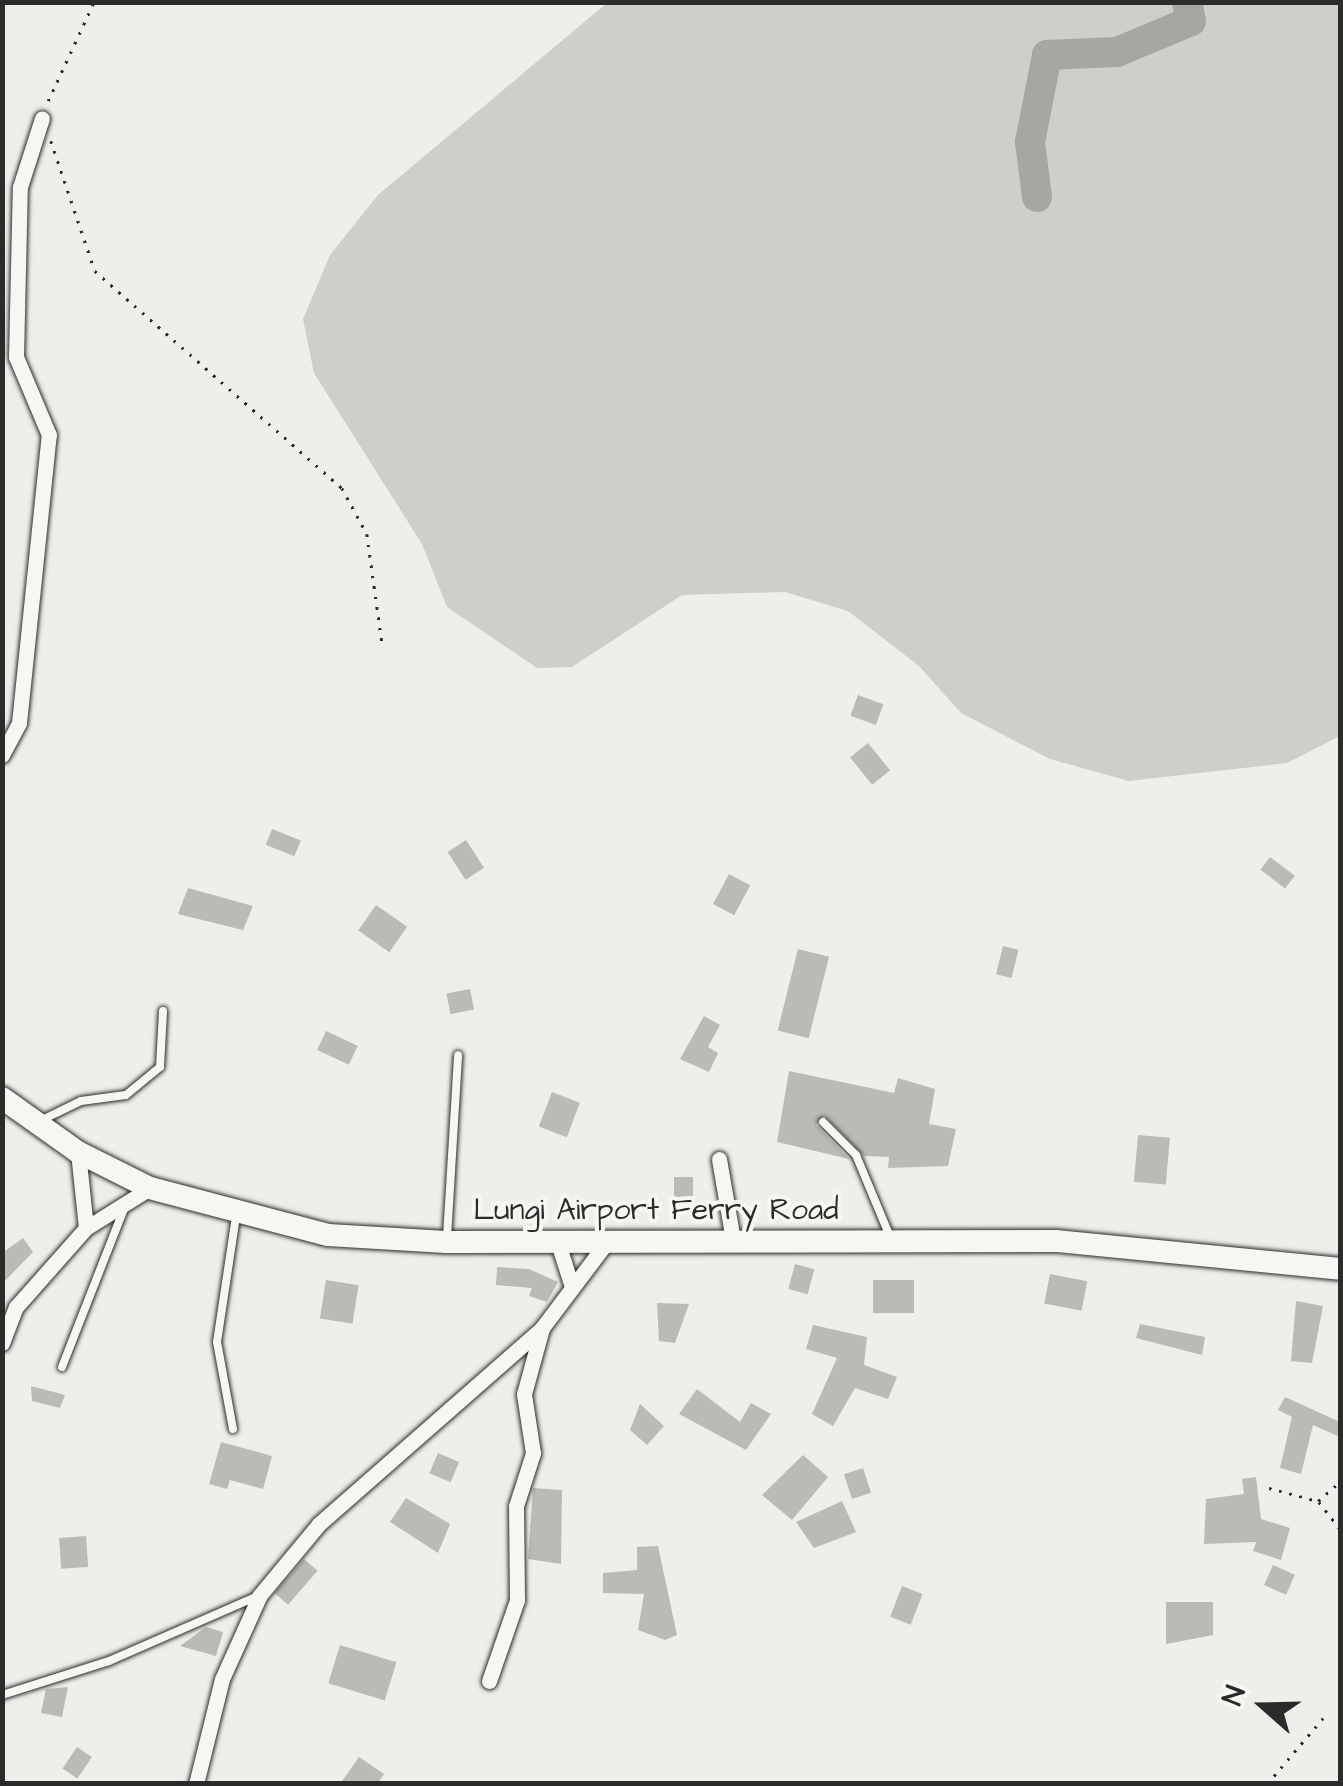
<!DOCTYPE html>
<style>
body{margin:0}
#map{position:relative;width:1343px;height:1786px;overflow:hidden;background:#eeeeea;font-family:"Architects Daughter",sans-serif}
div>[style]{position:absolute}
.green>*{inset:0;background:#cececa}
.river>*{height:30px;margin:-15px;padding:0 15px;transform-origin:15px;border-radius:15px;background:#a6a6a3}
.building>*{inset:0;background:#babab7;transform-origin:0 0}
.path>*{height:2.5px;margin-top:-1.25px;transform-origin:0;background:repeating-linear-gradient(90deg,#2b2b2b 0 2.5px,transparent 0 10.5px)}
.roads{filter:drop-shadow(0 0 2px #2b2b2b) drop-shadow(0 0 2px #2b2b2b)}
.lane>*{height:8px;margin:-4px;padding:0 4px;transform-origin:4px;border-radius:4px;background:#f6f6f2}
.street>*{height:15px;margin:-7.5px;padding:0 7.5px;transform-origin:7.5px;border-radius:7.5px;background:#f6f6f2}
.primary>*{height:22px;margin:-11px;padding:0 11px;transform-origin:11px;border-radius:11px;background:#f6f6f2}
span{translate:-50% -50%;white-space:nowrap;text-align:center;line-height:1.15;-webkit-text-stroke:8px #f6f6f2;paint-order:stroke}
.street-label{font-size:30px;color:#2b2b2b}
.frame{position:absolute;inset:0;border:5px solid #2b2b2b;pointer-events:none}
.north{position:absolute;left:1213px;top:1656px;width:100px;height:100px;-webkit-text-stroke:8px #f6f6f2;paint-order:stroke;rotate:290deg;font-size:28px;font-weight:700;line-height:40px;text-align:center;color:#2b2b2b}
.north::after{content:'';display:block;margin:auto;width:35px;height:45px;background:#2b2b2b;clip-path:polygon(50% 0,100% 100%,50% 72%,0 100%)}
</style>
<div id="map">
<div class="green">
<div style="clip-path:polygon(608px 2px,1340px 3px,1340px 736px,1287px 763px,1129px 781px,1050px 759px,961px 713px,919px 666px,848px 611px,785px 592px,682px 595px,572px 667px,537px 668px,447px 607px,422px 544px,314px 373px,303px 319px,330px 255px,378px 195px)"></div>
</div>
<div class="river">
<div style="left:1037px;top:197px;width:55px;rotate:-97.3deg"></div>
<div style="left:1030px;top:142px;width:89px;rotate:-78.9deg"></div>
<div style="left:1047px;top:55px;width:70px;rotate:-2.5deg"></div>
<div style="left:1117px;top:52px;width:80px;rotate:-22.7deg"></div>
<div style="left:1191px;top:21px;width:19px;rotate:-102deg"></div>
</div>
<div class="building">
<div style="left:858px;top:695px;width:27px;height:22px;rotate:20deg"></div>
<div style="left:868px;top:743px;width:35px;height:23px;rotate:51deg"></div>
<div style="left:272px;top:829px;width:31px;height:17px;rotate:22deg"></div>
<div style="left:466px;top:840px;width:33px;height:22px;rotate:57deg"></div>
<div style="left:1270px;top:857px;width:31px;height:16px;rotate:37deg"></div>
<div style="left:729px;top:874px;width:24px;height:34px;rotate:28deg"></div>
<div style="clip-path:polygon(188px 888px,253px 906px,243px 930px,178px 914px)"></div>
<div style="left:376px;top:905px;width:38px;height:31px;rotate:35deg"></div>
<div style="left:1003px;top:946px;width:16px;height:29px;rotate:14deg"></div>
<div style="left:798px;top:949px;width:32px;height:84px;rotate:14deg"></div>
<div style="left:470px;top:989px;width:21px;height:24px;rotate:79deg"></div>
<div style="clip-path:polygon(704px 1016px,720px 1025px,708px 1047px,718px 1053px,709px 1072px,680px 1059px)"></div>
<div style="left:326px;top:1031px;width:35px;height:21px;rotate:25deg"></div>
<div style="clip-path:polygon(789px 1071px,894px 1093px,898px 1078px,935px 1089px,929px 1124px,956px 1129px,948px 1166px,888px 1168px,889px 1157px,864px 1156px,824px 1115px,816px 1125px,849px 1159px,777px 1142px)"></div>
<div style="left:552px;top:1092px;width:30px;height:37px;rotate:21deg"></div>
<div style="left:1138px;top:1135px;width:32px;height:47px;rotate:5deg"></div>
<div style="left:674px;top:1177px;width:19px;height:25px"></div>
<div style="clip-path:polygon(23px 1238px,33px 1252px,2px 1284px,2px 1253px)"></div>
<div style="left:795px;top:1264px;width:20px;height:26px;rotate:15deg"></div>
<div style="clip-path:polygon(497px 1267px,529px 1269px,558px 1282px,547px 1302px,529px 1296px,532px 1288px,496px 1285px)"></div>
<div style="left:1050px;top:1274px;width:38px;height:30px;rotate:11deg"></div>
<div style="left:326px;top:1280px;width:33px;height:39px;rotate:9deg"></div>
<div style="left:873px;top:1280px;width:41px;height:33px"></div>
<div style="clip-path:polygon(1296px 1301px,1323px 1306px,1312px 1363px,1291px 1361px)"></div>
<div style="clip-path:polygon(657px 1303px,689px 1304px,675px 1343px,659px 1341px)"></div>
<div style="clip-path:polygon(1140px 1324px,1205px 1337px,1202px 1355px,1136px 1338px)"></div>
<div style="clip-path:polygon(813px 1325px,867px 1337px,864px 1365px,897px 1377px,888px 1399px,855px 1388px,833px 1426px,812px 1414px,837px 1358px,806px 1349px)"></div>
<div style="clip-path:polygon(31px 1386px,65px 1395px,60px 1408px,32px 1401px)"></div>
<div style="clip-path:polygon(697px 1389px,740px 1422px,751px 1403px,771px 1414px,746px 1450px,679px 1414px)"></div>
<div style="clip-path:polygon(1285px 1397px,1340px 1422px,1340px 1437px,1313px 1425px,1301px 1474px,1280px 1468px,1292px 1417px,1278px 1410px)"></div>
<div style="clip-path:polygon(640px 1404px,664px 1426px,647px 1445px,630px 1430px)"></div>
<div style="clip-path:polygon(221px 1442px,272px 1456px,263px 1489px,230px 1480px,227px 1489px,209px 1484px)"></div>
<div style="left:438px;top:1453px;width:23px;height:22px;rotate:23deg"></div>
<div style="clip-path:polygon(803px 1455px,828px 1477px,792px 1520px,762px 1495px)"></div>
<div style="left:863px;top:1468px;width:26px;height:20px;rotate:72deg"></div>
<div style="clip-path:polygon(1256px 1477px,1261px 1519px,1290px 1528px,1281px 1560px,1253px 1551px,1256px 1542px,1204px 1544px,1206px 1499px,1244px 1494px,1242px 1479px)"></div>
<div style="clip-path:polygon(533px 1488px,562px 1490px,561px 1564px,528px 1559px)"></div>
<div style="clip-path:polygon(406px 1498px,450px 1524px,438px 1553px,390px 1522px)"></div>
<div style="clip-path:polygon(842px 1501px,856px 1532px,814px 1548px,796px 1522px)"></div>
<div style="left:86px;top:1536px;width:31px;height:27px;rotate:86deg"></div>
<div style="clip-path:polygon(658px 1546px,677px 1635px,665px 1640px,638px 1630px,644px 1594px,603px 1593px,603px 1573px,637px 1570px,637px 1547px)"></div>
<div style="left:304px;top:1559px;width:18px;height:45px;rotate:41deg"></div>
<div style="left:1273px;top:1565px;width:24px;height:22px;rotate:24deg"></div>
<div style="left:902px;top:1586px;width:22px;height:33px;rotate:21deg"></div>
<div style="clip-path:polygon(1166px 1602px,1213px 1602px,1213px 1635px,1166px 1644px)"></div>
<div style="clip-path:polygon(206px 1627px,223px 1632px,216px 1656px,180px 1646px)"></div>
<div style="left:340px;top:1645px;width:59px;height:40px;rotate:17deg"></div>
<div style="clip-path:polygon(68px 1687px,62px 1717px,41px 1713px,46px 1689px)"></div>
<div style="left:77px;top:1747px;width:18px;height:26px;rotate:34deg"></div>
<div style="clip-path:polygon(359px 1757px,384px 1774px,377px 1784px,340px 1784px)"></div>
</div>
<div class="path">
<div style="left:48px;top:101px;width:109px;rotate:-65.1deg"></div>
<div style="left:51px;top:141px;width:137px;rotate:71.3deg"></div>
<div style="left:95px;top:271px;width:329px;rotate:41.3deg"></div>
<div style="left:342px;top:488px;width:52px;rotate:61.5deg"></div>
<div style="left:367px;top:534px;width:109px;rotate:82.1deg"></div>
<div style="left:1269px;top:1488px;width:51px;rotate:14.9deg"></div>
<div style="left:1318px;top:1501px;width:29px;rotate:-41deg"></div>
<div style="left:1319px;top:1502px;width:34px;rotate:52deg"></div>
<div style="left:1267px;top:1784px;width:94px;rotate:-49.7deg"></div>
</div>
<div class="roads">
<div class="lane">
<div style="left:42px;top:1120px;width:43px;rotate:-26deg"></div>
<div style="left:81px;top:1101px;width:45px;rotate:-7.6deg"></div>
<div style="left:126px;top:1095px;width:44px;rotate:-39.5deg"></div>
<div style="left:160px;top:1067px;width:56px;rotate:-86.9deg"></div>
<div style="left:823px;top:1122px;width:47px;rotate:45deg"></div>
<div style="left:856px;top:1155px;width:91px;rotate:67.4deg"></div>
<div style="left:447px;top:1237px;width:182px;rotate:-86.5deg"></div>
<div style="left:62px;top:1367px;width:175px;rotate:-68.6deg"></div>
<div style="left:233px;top:1429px;width:88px;rotate:-100.4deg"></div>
<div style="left:217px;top:1342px;width:127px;rotate:-81.4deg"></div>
<div style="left:2px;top:1695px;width:112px;rotate:-17.6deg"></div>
<div style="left:109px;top:1661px;width:165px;rotate:-23.6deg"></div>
</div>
<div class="street">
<div style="left:2px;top:755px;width:36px;rotate:-62deg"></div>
<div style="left:19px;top:723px;width:290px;rotate:-84.1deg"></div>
<div style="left:49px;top:435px;width:85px;rotate:-112.9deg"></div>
<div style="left:16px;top:357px;width:170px;rotate:-88.7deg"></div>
<div style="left:20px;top:187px;width:72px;rotate:-72.3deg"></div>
<div style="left:78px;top:1152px;width:76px;rotate:84deg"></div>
<div style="left:719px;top:1159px;width:82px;rotate:80.2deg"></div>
<div style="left:557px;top:1240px;width:49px;rotate:72.3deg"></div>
<div style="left:2px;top:1343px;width:39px;rotate:-69deg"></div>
<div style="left:16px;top:1307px;width:106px;rotate:-48.5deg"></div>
<div style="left:86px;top:1228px;width:75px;rotate:-32deg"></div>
<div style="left:489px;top:1681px;width:86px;rotate:-70.9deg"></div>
<div style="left:517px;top:1600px;width:94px;rotate:-90.6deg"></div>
<div style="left:516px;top:1506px;width:56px;rotate:-72.2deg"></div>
<div style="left:533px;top:1453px;width:60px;rotate:-98.7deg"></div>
<div style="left:524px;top:1394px;width:68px;rotate:-74.7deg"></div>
<div style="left:196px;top:1784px;width:108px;rotate:-76.1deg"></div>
<div style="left:222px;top:1679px;width:92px;rotate:-65.7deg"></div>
<div style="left:260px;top:1595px;width:92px;rotate:-50.3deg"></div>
<div style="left:319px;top:1524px;width:297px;rotate:-41.3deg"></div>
<div style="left:542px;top:1328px;width:111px;rotate:-53deg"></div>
</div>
<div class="primary">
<div style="left:2px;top:1098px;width:93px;rotate:35.4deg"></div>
<div style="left:78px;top:1152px;width:80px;rotate:26.6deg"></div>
<div style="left:150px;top:1188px;width:184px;rotate:14.8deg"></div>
<div style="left:328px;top:1235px;width:118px;rotate:3.4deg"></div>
<div style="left:446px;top:1242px;width:610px;rotate:-0.09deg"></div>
<div style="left:1056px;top:1241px;width:285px;rotate:5.6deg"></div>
</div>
</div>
<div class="street-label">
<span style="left:656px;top:1210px">Lungi Airport Ferry Road</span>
</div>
<div class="frame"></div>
<div class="north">N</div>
</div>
